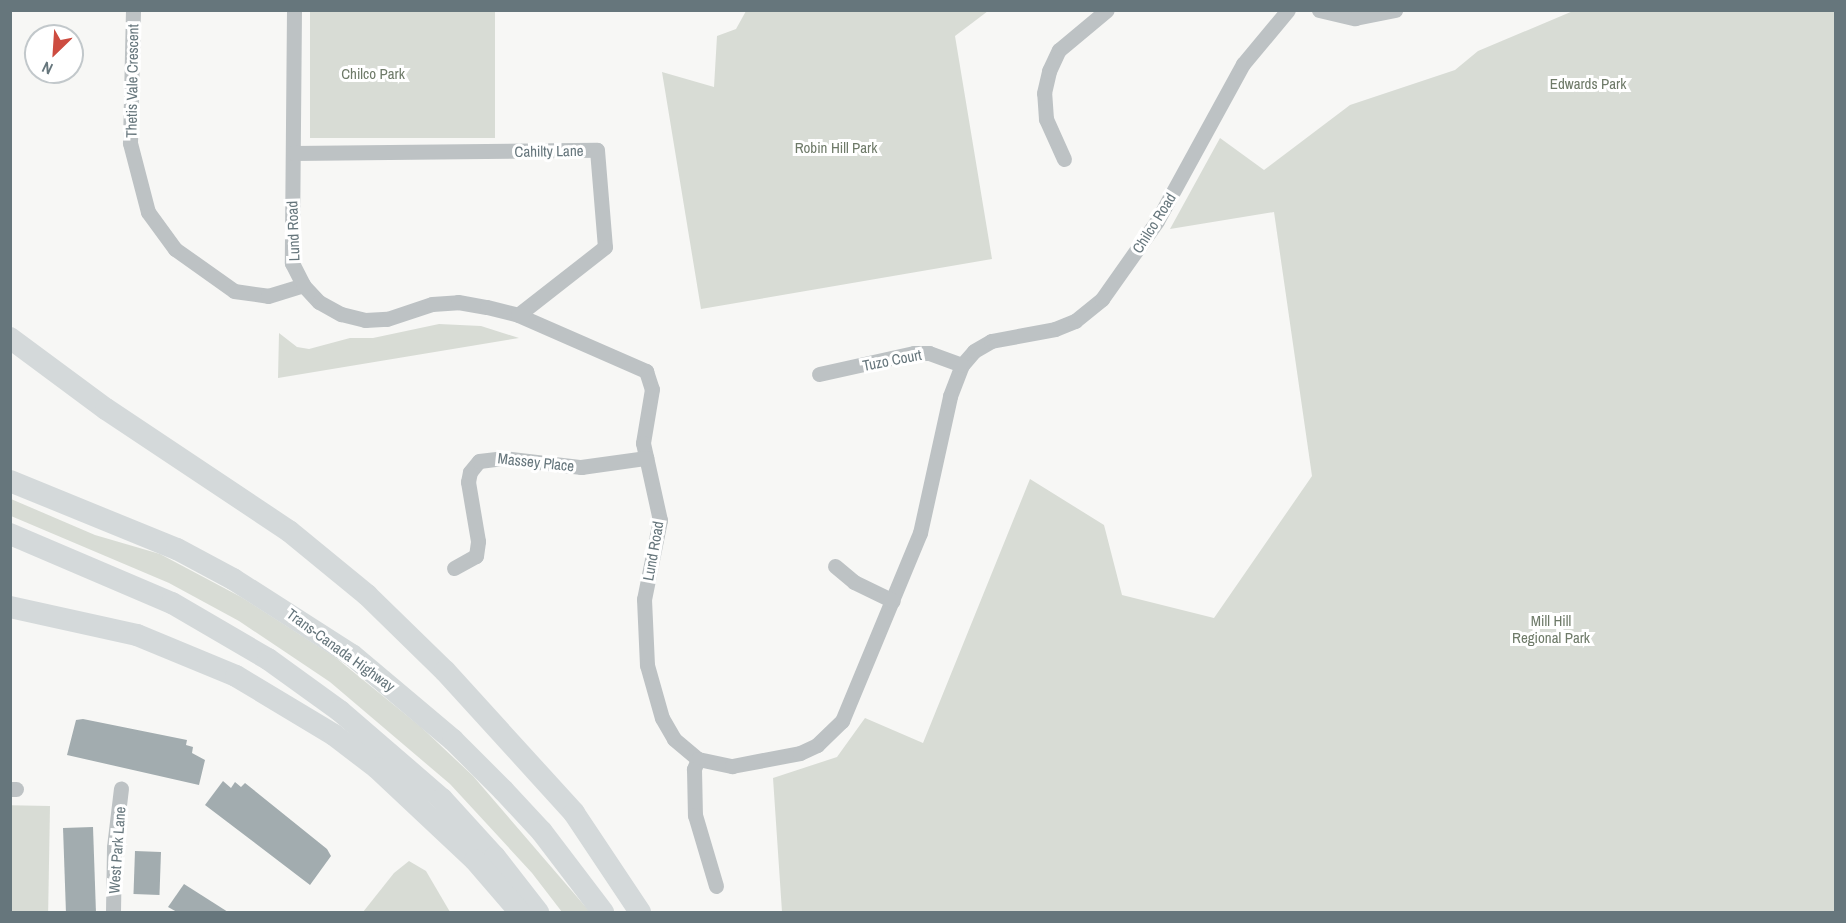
<!DOCTYPE html>
<style>
body{margin:0}
#map{position:relative;width:1846px;height:923px;overflow:hidden;background:#f7f7f5;font-family:"Archivo Narrow",sans-serif}
div>[style]{position:absolute}
.green>*{inset:0;background:#d8dcd5;transform-origin:0 0}
.building>*{inset:0;background:#a2acaf;transform-origin:0 0}
.minor>*{height:15px;margin:-7.5px;padding:0 7.5px;transform-origin:7.5px;border-radius:7.5px;background:#bdc2c4}
.highway>*{height:22px;margin:-11px;padding:0 11px;transform-origin:11px;border-radius:11px;background:#d4d9da}
span{translate:-50% -50%;white-space:nowrap;text-align:center;line-height:1.15;-webkit-text-stroke:6px #fff;paint-order:stroke}
.park-label{font-size:15px;color:#6e7a68}
.street-label{font-size:15px;color:#66767c}
.frame{position:absolute;inset:0;border:12px solid #66767c;pointer-events:none}
.north{position:absolute;left:24px;top:24px;width:60px;height:60px;box-sizing:border-box;background:#fff;border:2px solid #c2c8cb;border-radius:50%;rotate:205deg;font-size:16px;font-weight:700;line-height:24px;text-align:center;color:#66767c}
.north::after{content:'';display:block;margin:auto;width:21px;height:27px;background:#cd4c40;clip-path:polygon(50% 0,100% 100%,50% 72%,0 100%)}
</style>
<div id="map">
<div class="green">
<div style="left:310px;top:11px;width:185px;height:127px"></div>
<div style="clip-path:polygon(746px 11px,988px 11px,955px 36px,992px 259px,701px 309px,662px 72px,714px 87px,717px 36px,736px 29px)"></div>
<div style="clip-path:polygon(1573px 11px,1835px 11px,1835px 912px,782px 912px,773px 778px,837px 757px,865px 718px,923px 743px,1030px 479px,1104px 525px,1122px 595px,1214px 618px,1312px 476px,1274px 212px,1170px 229px,1220px 138px,1264px 170px,1350px 105px,1455px 70px,1478px 51px)"></div>
<div style="clip-path:polygon(439px 324px,481px 326px,519px 338px,278px 378px,279px 333px,297px 347px,309px 349px,350px 338px,373px 338px)"></div>
<div style="clip-path:polygon(11px 499px,95px 535px,160px 554px,241px 597px,335px 657px,421px 727px,473px 776px,590px 912px,562px 912px,532px 873px,450px 784px,330px 682px,239px 621px,169px 583px,11px 516px)"></div>
<div style="left:50px;top:806px;width:106px;height:39px;rotate:91deg"></div>
<div style="clip-path:polygon(409px 861px,426px 871px,450px 912px,363px 912px,394px 873px)"></div>
</div>
<div class="building">
<div style="clip-path:polygon(83px 719px,187px 740px,186px 745px,193px 747px,192px 753px,205px 760px,199px 785px,67px 755px,76px 720px)"></div>
<div style="clip-path:polygon(223px 781px,231px 788px,235px 782px,241px 787px,245px 783px,327px 849px,331px 856px,310px 885px,205px 805px)"></div>
<div style="left:93px;top:827px;width:85px;height:30px;rotate:88deg"></div>
<div style="left:135px;top:851px;width:26px;height:43px;rotate:2deg"></div>
<div style="clip-path:polygon(184px 884px,228px 912px,177px 912px,168px 907px)"></div>
</div>
<div class="minor">
<div style="left:133px;top:10px;width:133px;rotate:91.3deg"></div>
<div style="left:130px;top:143px;width:71px;rotate:75.4deg"></div>
<div style="left:148px;top:212px;width:46px;rotate:53.9deg"></div>
<div style="left:175px;top:249px;width:72px;rotate:35.4deg"></div>
<div style="left:234px;top:291px;width:34px;rotate:8deg"></div>
<div style="left:268px;top:296px;width:37px;rotate:-17deg"></div>
<div style="left:294px;top:10px;width:253px;rotate:90.5deg"></div>
<div style="left:292px;top:263px;width:25px;rotate:63deg"></div>
<div style="left:303px;top:285px;width:23px;rotate:47deg"></div>
<div style="left:319px;top:302px;width:25px;rotate:29deg"></div>
<div style="left:341px;top:314px;width:25px;rotate:14deg"></div>
<div style="left:365px;top:320px;width:22px;rotate:-3deg"></div>
<div style="left:387px;top:319px;width:47px;rotate:-18.4deg"></div>
<div style="left:432px;top:304px;width:26px;rotate:-4deg"></div>
<div style="left:458px;top:302px;width:29px;rotate:10deg"></div>
<div style="left:487px;top:307px;width:32px;rotate:14deg"></div>
<div style="left:518px;top:315px;width:140px;rotate:23.6deg"></div>
<div style="left:646px;top:371px;width:19px;rotate:72deg"></div>
<div style="left:652px;top:389px;width:55px;rotate:99.5deg"></div>
<div style="left:643px;top:443px;width:79px;rotate:77.6deg"></div>
<div style="left:660px;top:520px;width:81px;rotate:101.4deg"></div>
<div style="left:644px;top:599px;width:66px;rotate:87.4deg"></div>
<div style="left:647px;top:665px;width:55px;rotate:74.2deg"></div>
<div style="left:662px;top:718px;width:24px;rotate:60deg"></div>
<div style="left:674px;top:739px;width:31px;rotate:40deg"></div>
<div style="left:698px;top:759px;width:35px;rotate:12deg"></div>
<div style="left:732px;top:766px;width:69px;rotate:-10.8deg"></div>
<div style="left:800px;top:753px;width:19px;rotate:-25deg"></div>
<div style="left:817px;top:745px;width:35px;rotate:-44deg"></div>
<div style="left:842px;top:721px;width:204px;rotate:-67.5deg"></div>
<div style="left:920px;top:533px;width:140px;rotate:-77.6deg"></div>
<div style="left:950px;top:396px;width:33px;rotate:-69deg"></div>
<div style="left:962px;top:365px;width:18px;rotate:-49deg"></div>
<div style="left:974px;top:351px;width:20px;rotate:-30deg"></div>
<div style="left:991px;top:341px;width:65px;rotate:-10.6deg"></div>
<div style="left:1055px;top:329px;width:22px;rotate:-22deg"></div>
<div style="left:1075px;top:321px;width:35px;rotate:-39deg"></div>
<div style="left:1102px;top:299px;width:95px;rotate:-54.8deg"></div>
<div style="left:1157px;top:221px;width:179px;rotate:-61.3deg"></div>
<div style="left:1243px;top:64px;width:70px;rotate:-50.2deg"></div>
<div style="left:1319px;top:10px;width:37px;rotate:13deg"></div>
<div style="left:1355px;top:18px;width:41px;rotate:-11.3deg"></div>
<div style="left:293px;top:153px;width:304px;rotate:-0.6deg"></div>
<div style="left:597px;top:150px;width:97px;rotate:85.3deg"></div>
<div style="left:605px;top:247px;width:110px;rotate:142deg"></div>
<div style="left:1064px;top:159px;width:44px;rotate:-114.2deg"></div>
<div style="left:1046px;top:119px;width:26px;rotate:-94deg"></div>
<div style="left:1044px;top:93px;width:23px;rotate:-77deg"></div>
<div style="left:1049px;top:71px;width:23px;rotate:-65deg"></div>
<div style="left:1059px;top:50px;width:62px;rotate:-39.8deg"></div>
<div style="left:819px;top:374px;width:97px;rotate:-12.5deg"></div>
<div style="left:914px;top:353px;width:15px"></div>
<div style="left:929px;top:353px;width:35px;rotate:20deg"></div>
<div style="left:835px;top:566px;width:25px;rotate:40deg"></div>
<div style="left:854px;top:582px;width:43px;rotate:26deg"></div>
<div style="left:454px;top:568px;width:25px;rotate:-29deg"></div>
<div style="left:476px;top:556px;width:15px;rotate:-82deg"></div>
<div style="left:478px;top:541px;width:60px;rotate:-99.6deg"></div>
<div style="left:468px;top:482px;width:10px;rotate:-79deg"></div>
<div style="left:470px;top:472px;width:14px;rotate:-51deg"></div>
<div style="left:479px;top:461px;width:24px;rotate:-7deg"></div>
<div style="left:503px;top:458px;width:79px;rotate:6.6deg"></div>
<div style="left:581px;top:467px;width:66px;rotate:-7.9deg"></div>
<div style="left:698px;top:759px;width:11px;rotate:112deg"></div>
<div style="left:694px;top:769px;width:46px;rotate:88.8deg"></div>
<div style="left:695px;top:815px;width:74px;rotate:73.5deg"></div>
<div style="left:10px;top:789px;width:6px"></div>
<div style="left:113px;top:912px;width:65px;rotate:-89.1deg"></div>
<div style="left:114px;top:847px;width:59px;rotate:-83.2deg"></div>
</div>
<div class="highway">
<div style="left:10px;top:338px;width:119px;rotate:36.5deg"></div>
<div style="left:106px;top:409px;width:220px;rotate:33.7deg"></div>
<div style="left:289px;top:531px;width:101px;rotate:39.4deg"></div>
<div style="left:367px;top:595px;width:109px;rotate:44.3deg"></div>
<div style="left:445px;top:671px;width:192px;rotate:47.7deg"></div>
<div style="left:574px;top:813px;width:119px;rotate:56.3deg"></div>
<div style="left:10px;top:481px;width:180px;rotate:22.2deg"></div>
<div style="left:177px;top:549px;width:64px;rotate:28.2deg"></div>
<div style="left:233px;top:579px;width:141px;rotate:32.6deg"></div>
<div style="left:352px;top:655px;width:132px;rotate:40.1deg"></div>
<div style="left:453px;top:740px;width:71px;rotate:45deg"></div>
<div style="left:503px;top:790px;width:57px;rotate:47.1deg"></div>
<div style="left:542px;top:832px;width:101px;rotate:52.7deg"></div>
<div style="left:10px;top:534px;width:176px;rotate:23.1deg"></div>
<div style="left:172px;top:603px;width:111px;rotate:30.3deg"></div>
<div style="left:268px;top:659px;width:89px;rotate:35.8deg"></div>
<div style="left:340px;top:711px;width:135px;rotate:40.8deg"></div>
<div style="left:442px;top:799px;width:79px;rotate:47.6deg"></div>
<div style="left:495px;top:857px;width:70px;rotate:52deg"></div>
<div style="left:10px;top:607px;width:130px;rotate:12.4deg"></div>
<div style="left:137px;top:635px;width:107px;rotate:22.5deg"></div>
<div style="left:236px;top:676px;width:114px;rotate:31deg"></div>
<div style="left:334px;top:735px;width:54px;rotate:37.5deg"></div>
<div style="left:377px;top:768px;width:134px;rotate:43.2deg"></div>
<div style="left:475px;top:860px;width:67px;rotate:49.2deg"></div>
</div>
<div class="park-label">
<span style="left:373px;top:74px">Chilco Park</span>
<span style="left:1588px;top:84px">Edwards Park</span>
<span style="left:836px;top:148px">Robin Hill Park</span>
<span style="left:1551px;top:629px">Mill Hill<br>Regional Park</span>
</div>
<div class="street-label">
<span style="left:132px;top:81px;rotate:-89deg">Thetis Vale Crescent</span>
<span style="left:549px;top:151px;rotate:-1deg">Cahilty Lane</span>
<span style="left:1154px;top:223px;rotate:-58deg">Chilco Road</span>
<span style="left:293px;top:231px;rotate:-92deg">Lund Road</span>
<span style="left:892px;top:360px;rotate:-11deg">Tuzo Court</span>
<span style="left:536px;top:462px;rotate:6deg">Massey Place</span>
<span style="left:653px;top:551px;rotate:-80deg">Lund Road</span>
<span style="left:341px;top:650px;rotate:36deg">Trans-Canada Highway</span>
<span style="left:117px;top:850px;rotate:-86deg">West Park Lane</span>
</div>
<div class="frame"></div>
<div class="north">N</div>
</div>
